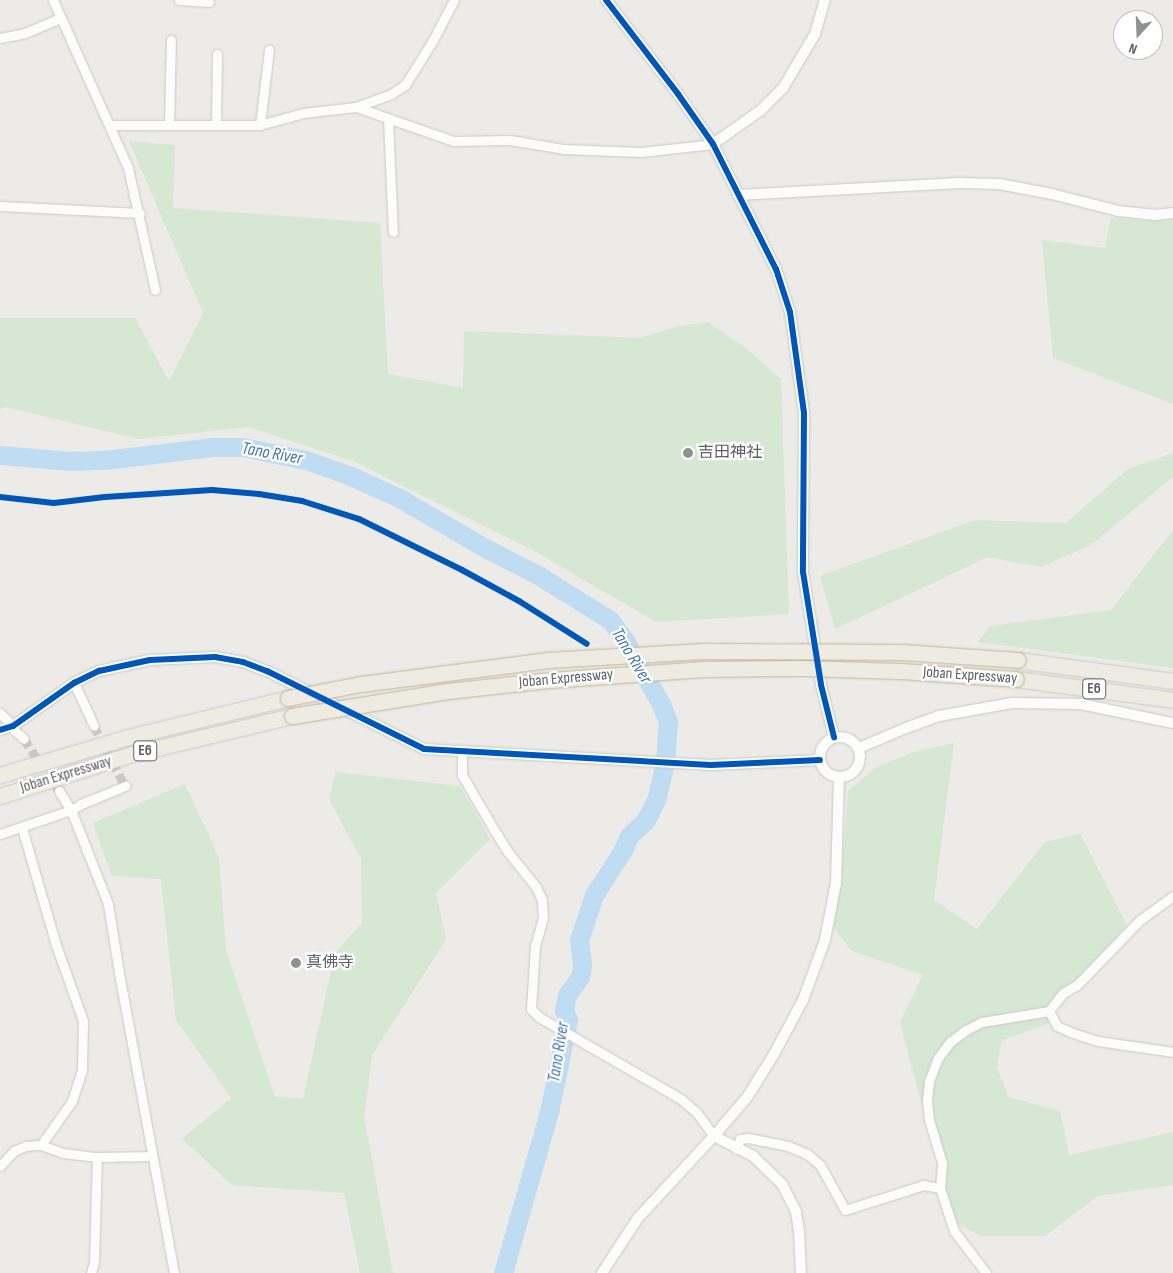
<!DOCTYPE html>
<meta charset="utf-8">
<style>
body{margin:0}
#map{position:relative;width:1173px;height:1273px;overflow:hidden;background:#ecebe7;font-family:"Sofia Sans Condensed","Noto Sans JP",sans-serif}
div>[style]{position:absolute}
.green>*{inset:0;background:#d6e7d4}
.river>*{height:19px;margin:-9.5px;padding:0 9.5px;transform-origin:9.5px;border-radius:9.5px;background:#bfdcf2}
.minor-tunnel>*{height:9px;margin-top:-4.5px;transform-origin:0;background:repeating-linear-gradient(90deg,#c8c8c6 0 9px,transparent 0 13.5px)}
.roads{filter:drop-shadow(0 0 1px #c9c9c9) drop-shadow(0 0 1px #c9c9c9)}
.minor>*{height:9px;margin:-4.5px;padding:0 4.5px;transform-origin:4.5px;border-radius:4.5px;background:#fcfcfb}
.tertiary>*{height:10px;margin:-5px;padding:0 5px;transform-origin:5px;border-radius:5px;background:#fcfcfb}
.tertiary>.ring{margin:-5px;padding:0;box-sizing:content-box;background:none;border:10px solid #fcfcfb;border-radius:50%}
.motorway>*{height:15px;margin:-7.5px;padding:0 7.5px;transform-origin:7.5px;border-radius:7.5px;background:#eeebe2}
.bridges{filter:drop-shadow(0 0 1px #c1b598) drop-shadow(0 0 1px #c1b598)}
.motorway-bridge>*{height:15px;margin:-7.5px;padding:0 7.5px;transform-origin:7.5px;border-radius:7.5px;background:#eeebe2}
.cycleway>*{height:6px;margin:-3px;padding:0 3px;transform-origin:3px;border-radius:3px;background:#0057b8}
.dots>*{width:14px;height:14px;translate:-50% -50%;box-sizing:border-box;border:2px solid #fff;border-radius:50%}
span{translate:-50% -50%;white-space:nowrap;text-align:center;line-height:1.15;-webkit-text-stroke:4.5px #fff;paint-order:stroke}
.shield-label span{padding:1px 4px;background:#fff;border:1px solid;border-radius:4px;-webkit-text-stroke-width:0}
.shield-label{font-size:15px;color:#5d6064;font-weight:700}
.poi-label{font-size:16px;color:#5d6064}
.left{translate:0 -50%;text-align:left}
.street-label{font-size:16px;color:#5d6064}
.water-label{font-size:18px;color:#4a77a8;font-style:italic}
.north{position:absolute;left:1113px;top:10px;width:50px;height:50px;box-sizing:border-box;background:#fff;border:1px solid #bebfc1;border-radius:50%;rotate:200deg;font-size:14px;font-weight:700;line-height:20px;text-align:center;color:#5d6064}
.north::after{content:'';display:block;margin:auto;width:18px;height:22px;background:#8f9192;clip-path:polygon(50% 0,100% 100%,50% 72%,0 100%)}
</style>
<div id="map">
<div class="green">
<div style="clip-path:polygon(129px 141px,175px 145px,173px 208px,380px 223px,388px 374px,463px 388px,464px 331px,640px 338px,679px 326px,708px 322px,747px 349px,781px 379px,789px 614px,656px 622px,534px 551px,353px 461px,248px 427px,139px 439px,5px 407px,0 409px,0 318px,135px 318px,169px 381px,203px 313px)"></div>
<div style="clip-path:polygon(1111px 218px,1157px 221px,1173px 220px,1173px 404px,1053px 358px,1042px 240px,1105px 248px)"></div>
<div style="clip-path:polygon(1173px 453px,1173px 477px,1091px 545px,1041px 567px,988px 557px,835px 629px,820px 576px,975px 520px,1066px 523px,1128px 469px)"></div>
<div style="clip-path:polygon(1173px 530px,1173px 668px,978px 642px,990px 626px,1111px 610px)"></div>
<div style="clip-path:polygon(954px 743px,934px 900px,977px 929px,1045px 842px,1080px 834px,1127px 925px,1077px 981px,1049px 1004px,1049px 1023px,1001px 1041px,997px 1067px,1008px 1097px,1060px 1111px,1069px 1155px,1173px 1132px,1173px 1185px,1098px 1196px,1045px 1236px,981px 1236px,952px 1221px,900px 1022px,923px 975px,852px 951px,833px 927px,841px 884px,848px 791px,876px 767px,914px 752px)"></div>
<div style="clip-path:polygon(336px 772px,460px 786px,490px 839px,436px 893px,446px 939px,372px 1056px,364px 1117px,393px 1273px,360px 1273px,344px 1193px,232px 1185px,182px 1139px,231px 1098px,176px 1020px,161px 879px,112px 876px,93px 823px,185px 784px,219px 858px,226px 950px,275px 1097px,303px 1098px,335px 953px,362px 923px,361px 859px,329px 799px)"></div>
</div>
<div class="river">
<div style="left:0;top:455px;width:71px;rotate:4.8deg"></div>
<div style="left:71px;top:461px;width:33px;rotate:-2deg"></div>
<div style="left:104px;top:460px;width:110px;rotate:-6.8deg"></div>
<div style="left:213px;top:447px;width:30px"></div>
<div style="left:243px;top:447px;width:64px;rotate:11.7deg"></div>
<div style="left:306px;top:460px;width:48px;rotate:19.6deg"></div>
<div style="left:351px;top:476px;width:55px;rotate:24.7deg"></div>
<div style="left:401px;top:499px;width:99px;rotate:30.2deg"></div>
<div style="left:487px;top:549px;width:57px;rotate:27deg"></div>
<div style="left:538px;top:575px;width:85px;rotate:32deg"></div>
<div style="left:610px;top:620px;width:26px;rotate:54deg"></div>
<div style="left:625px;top:641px;width:73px;rotate:60.3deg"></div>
<div style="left:661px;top:704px;width:18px;rotate:68deg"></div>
<div style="left:668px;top:721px;width:41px;rotate:94.2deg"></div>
<div style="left:665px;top:762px;width:39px;rotate:103deg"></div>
<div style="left:656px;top:800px;width:22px;rotate:117deg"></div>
<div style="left:646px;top:820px;width:23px;rotate:137deg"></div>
<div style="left:629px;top:836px;width:15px;rotate:113deg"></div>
<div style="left:623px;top:850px;width:54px;rotate:122.8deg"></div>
<div style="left:594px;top:895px;width:47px;rotate:108.4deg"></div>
<div style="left:579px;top:940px;width:26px;rotate:83deg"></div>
<div style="left:582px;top:966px;width:11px;rotate:100deg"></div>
<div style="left:580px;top:977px;width:22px;rotate:126deg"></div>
<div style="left:567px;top:995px;width:15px;rotate:101deg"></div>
<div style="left:564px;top:1010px;width:11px;rotate:68deg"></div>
<div style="left:568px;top:1020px;width:90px;rotate:101.6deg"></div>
<div style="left:550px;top:1108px;width:172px;rotate:105.9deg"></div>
</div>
<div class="minor-tunnel">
<div style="left:94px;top:726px;width:68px;rotate:62.7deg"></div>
<div style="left:24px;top:739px;width:63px;rotate:56.1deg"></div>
</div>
<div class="roads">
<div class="minor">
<div style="left:53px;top:0;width:184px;rotate:65.9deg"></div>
<div style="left:128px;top:168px;width:125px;rotate:77.5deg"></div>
<div style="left:179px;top:0;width:30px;rotate:4deg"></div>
<div style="left:0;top:38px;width:25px;rotate:-11deg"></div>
<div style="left:25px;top:33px;width:39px;rotate:-23deg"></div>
<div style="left:356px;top:107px;width:103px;rotate:19.3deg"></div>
<div style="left:453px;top:141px;width:57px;rotate:-1deg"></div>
<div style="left:510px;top:140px;width:55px;rotate:9.5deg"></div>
<div style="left:564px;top:149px;width:77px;rotate:2.2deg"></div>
<div style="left:641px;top:152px;width:72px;rotate:-6.3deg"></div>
<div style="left:388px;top:119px;width:113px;rotate:87.5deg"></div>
<div style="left:110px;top:125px;width:150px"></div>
<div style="left:260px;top:125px;width:45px;rotate:-15.6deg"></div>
<div style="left:303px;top:113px;width:53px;rotate:-6.5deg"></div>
<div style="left:356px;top:107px;width:37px;rotate:-20deg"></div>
<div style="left:391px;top:94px;width:17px;rotate:-33deg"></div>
<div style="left:405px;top:85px;width:53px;rotate:-58.1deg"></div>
<div style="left:433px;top:40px;width:45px;rotate:-62.3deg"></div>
<div style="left:169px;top:125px;width:85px;rotate:-88.7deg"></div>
<div style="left:216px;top:125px;width:71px;rotate:-89.2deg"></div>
<div style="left:260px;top:125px;width:76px;rotate:-83.2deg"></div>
<div style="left:0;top:206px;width:140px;rotate:2.9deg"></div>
<div style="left:74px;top:683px;width:47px;rotate:65.1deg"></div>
<div style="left:0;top:713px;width:18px;rotate:45deg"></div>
<div style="left:13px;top:726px;width:4px;rotate:76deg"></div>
<div style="left:14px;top:730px;width:13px;rotate:42deg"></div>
<div style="left:462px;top:750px;width:25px;rotate:90deg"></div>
<div style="left:462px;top:775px;width:61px;rotate:59.7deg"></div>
<div style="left:493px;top:828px;width:28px;rotate:58deg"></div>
<div style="left:508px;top:852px;width:45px;rotate:51.3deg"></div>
<div style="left:536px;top:887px;width:14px;rotate:65deg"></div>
<div style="left:542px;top:900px;width:18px;rotate:87deg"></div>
<div style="left:543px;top:918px;width:29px;rotate:106deg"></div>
<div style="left:535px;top:946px;width:63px;rotate:93.6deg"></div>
<div style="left:531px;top:1009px;width:11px;rotate:45deg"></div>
<div style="left:539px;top:1017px;width:164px;rotate:30deg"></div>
<div style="left:681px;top:1099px;width:21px;rotate:41deg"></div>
<div style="left:697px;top:1113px;width:29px;rotate:54deg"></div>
<div style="left:59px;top:791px;width:22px;rotate:58deg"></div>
<div style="left:71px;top:810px;width:101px;rotate:68.5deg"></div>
<div style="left:108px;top:904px;width:70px;rotate:80.9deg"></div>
<div style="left:119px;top:973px;width:305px;rotate:79.6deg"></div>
<div style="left:22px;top:828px;width:122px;rotate:73.8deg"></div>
<div style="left:56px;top:945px;width:81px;rotate:70.4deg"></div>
<div style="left:83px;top:1021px;width:49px;rotate:91.2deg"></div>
<div style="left:82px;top:1070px;width:33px;rotate:108deg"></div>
<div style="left:72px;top:1101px;width:54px;rotate:125.2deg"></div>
<div style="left:0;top:834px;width:75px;rotate:-18.7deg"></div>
<div style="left:71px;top:810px;width:12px;rotate:-31deg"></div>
<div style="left:81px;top:804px;width:48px;rotate:-22.2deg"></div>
<div style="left:1049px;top:1011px;width:17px;rotate:62deg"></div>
<div style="left:1057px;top:1026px;width:17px;rotate:24deg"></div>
<div style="left:1073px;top:1033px;width:26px;rotate:18deg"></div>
<div style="left:1098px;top:1041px;width:76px;rotate:8.3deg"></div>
<div style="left:736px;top:1149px;width:11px;rotate:-68deg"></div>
<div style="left:740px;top:1139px;width:8px;rotate:-7deg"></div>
<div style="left:748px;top:1138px;width:41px;rotate:11.3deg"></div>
<div style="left:788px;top:1146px;width:21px;rotate:23deg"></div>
<div style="left:807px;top:1154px;width:17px;rotate:40deg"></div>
<div style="left:820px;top:1165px;width:51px;rotate:60.9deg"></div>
<div style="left:845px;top:1210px;width:83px;rotate:-17.6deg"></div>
<div style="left:924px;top:1185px;width:16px;rotate:11deg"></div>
<div style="left:0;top:1166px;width:21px;rotate:-47deg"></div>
<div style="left:14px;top:1151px;width:12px;rotate:-24deg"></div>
<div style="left:25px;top:1146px;width:16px;rotate:-4deg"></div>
<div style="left:41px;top:1145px;width:23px;rotate:20deg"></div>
<div style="left:63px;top:1153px;width:34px;rotate:7deg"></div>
<div style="left:97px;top:1157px;width:55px;rotate:-1deg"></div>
<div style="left:91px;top:1273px;width:11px;rotate:-75deg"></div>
<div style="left:94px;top:1262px;width:105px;rotate:-88.4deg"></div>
<div style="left:986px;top:1273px;width:53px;rotate:-127.3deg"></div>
<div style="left:954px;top:1231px;width:45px;rotate:-108deg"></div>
<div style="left:940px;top:1188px;width:25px;rotate:-85deg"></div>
<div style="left:942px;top:1163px;width:45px;rotate:-106.8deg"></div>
<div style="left:929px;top:1120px;width:20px;rotate:-96deg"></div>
<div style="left:927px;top:1100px;width:19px;rotate:-84deg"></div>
<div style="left:929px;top:1081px;width:25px;rotate:-69deg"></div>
<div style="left:938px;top:1058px;width:20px;rotate:-53deg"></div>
<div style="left:950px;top:1042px;width:20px;rotate:-37deg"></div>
<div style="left:966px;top:1030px;width:18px;rotate:-27deg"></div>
<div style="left:982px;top:1022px;width:68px;rotate:-9.3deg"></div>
<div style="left:1049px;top:1011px;width:23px;rotate:-52deg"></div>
<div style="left:1063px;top:993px;width:16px;rotate:-30deg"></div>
<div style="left:1077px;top:985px;width:91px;rotate:-45.9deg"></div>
<div style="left:1140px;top:920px;width:41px;rotate:-36deg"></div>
</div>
<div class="tertiary">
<div style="left:606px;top:0;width:118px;rotate:52.5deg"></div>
<div style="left:678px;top:94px;width:61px;rotate:55deg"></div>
<div style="left:713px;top:144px;width:140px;rotate:63.3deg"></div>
<div style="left:776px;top:269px;width:45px;rotate:72deg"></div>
<div style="left:790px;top:312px;width:102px;rotate:82.1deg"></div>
<div style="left:804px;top:413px;width:159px;rotate:90.4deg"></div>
<div style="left:803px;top:572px;width:114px;rotate:80.9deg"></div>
<div style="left:821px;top:685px;width:54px;rotate:76deg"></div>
<div style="left:713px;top:144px;width:59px;rotate:-35.3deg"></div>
<div style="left:761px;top:110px;width:31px;rotate:-45deg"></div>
<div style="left:783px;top:88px;width:63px;rotate:-59.3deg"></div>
<div style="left:815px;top:34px;width:35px;rotate:-74deg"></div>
<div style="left:738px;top:195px;width:221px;rotate:-3.1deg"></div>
<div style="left:959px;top:183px;width:40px;rotate:1.4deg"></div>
<div style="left:999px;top:184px;width:54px;rotate:10.7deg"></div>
<div style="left:1052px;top:194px;width:68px;rotate:14.4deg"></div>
<div style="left:1118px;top:211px;width:36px;rotate:6deg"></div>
<div style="left:1154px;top:215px;width:19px;rotate:-6deg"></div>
<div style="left:0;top:730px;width:14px;rotate:-17deg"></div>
<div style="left:13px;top:726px;width:75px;rotate:-35.2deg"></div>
<div style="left:74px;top:683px;width:28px;rotate:-26deg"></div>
<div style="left:99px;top:671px;width:52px;rotate:-12.2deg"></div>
<div style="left:150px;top:660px;width:65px;rotate:-2.6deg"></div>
<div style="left:215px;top:657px;width:28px;rotate:10deg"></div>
<div style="left:243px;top:662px;width:26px;rotate:21deg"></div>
<div style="left:267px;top:671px;width:175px;rotate:26.4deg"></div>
<div style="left:424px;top:749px;width:287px;rotate:3.2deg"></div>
<div style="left:711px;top:765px;width:109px;rotate:-2.6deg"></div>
<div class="ring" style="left:820px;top:737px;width:30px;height:30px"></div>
<div style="left:859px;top:748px;width:51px;rotate:-23.1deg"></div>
<div style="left:906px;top:728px;width:35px;rotate:-20deg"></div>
<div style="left:939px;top:716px;width:74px;rotate:-10.1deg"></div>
<div style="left:1012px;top:703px;width:69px;rotate:0.8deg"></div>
<div style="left:1081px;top:704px;width:94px;rotate:11.7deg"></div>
<div style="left:714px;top:1136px;width:44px;rotate:27.1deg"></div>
<div style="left:753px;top:1156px;width:40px;rotate:44deg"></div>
<div style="left:782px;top:1184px;width:31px;rotate:63deg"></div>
<div style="left:796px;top:1212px;width:19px;rotate:81deg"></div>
<div style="left:799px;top:1231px;width:42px;rotate:87.3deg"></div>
<div style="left:602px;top:1273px;width:66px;rotate:-56.8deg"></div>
<div style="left:638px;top:1218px;width:112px;rotate:-47.2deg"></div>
<div style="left:714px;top:1136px;width:52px;rotate:-49.6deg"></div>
<div style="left:748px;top:1096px;width:49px;rotate:-58.2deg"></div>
<div style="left:774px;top:1054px;width:61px;rotate:-61.8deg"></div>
<div style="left:803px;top:1000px;width:64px;rotate:-69.9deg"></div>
<div style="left:825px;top:940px;width:58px;rotate:-79.1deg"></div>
<div style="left:836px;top:883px;width:106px;rotate:-88.4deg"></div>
</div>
<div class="motorway">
<div style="left:1018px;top:660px;width:156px;rotate:7.7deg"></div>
<div style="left:1016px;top:679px;width:158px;rotate:7.6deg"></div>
<div style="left:0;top:775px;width:134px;rotate:-16.5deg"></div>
<div style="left:128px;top:737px;width:165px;rotate:-13.7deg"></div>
<div style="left:0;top:796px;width:139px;rotate:-17.7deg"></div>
<div style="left:132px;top:754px;width:164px;rotate:-13.4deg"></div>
</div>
</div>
<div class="bridges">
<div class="motorway-bridge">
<div style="left:288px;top:698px;width:74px;rotate:-10.9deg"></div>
<div style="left:361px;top:684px;width:189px;rotate:-7.3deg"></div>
<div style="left:548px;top:660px;width:155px;rotate:-3.3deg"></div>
<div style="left:703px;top:651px;width:199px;rotate:0.3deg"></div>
<div style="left:902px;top:652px;width:116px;rotate:3.9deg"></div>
<div style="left:292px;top:716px;width:158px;rotate:-9.1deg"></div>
<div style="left:448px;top:691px;width:103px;rotate:-6.2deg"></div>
<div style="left:550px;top:680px;width:154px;rotate:-4.1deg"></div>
<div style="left:704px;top:669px;width:100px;rotate:-0.6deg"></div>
<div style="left:804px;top:668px;width:97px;rotate:1.8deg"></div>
<div style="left:901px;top:671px;width:115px;rotate:4deg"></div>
</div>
</div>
<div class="cycleway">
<div style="left:606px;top:0;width:118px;rotate:52.5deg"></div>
<div style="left:678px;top:94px;width:61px;rotate:55deg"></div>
<div style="left:713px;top:144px;width:140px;rotate:63.3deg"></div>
<div style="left:776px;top:269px;width:45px;rotate:72deg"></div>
<div style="left:790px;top:312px;width:102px;rotate:82.1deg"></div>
<div style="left:804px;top:413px;width:159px;rotate:90.4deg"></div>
<div style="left:803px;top:572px;width:114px;rotate:80.9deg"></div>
<div style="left:821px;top:685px;width:54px;rotate:76deg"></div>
<div style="left:0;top:497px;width:54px;rotate:6.3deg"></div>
<div style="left:54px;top:503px;width:51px;rotate:-6.7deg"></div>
<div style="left:105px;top:497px;width:107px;rotate:-3.7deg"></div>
<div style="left:212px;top:490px;width:47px;rotate:4.9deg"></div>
<div style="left:259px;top:494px;width:44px;rotate:9.2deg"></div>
<div style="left:302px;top:501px;width:60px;rotate:17.5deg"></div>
<div style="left:359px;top:519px;width:115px;rotate:26.3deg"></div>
<div style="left:462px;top:570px;width:65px;rotate:28.5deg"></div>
<div style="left:519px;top:601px;width:80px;rotate:32.3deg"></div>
<div style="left:0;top:730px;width:14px;rotate:-17deg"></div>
<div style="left:13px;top:726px;width:75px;rotate:-35.2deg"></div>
<div style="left:74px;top:683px;width:28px;rotate:-26deg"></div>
<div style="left:99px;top:671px;width:52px;rotate:-12.2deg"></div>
<div style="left:150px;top:660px;width:65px;rotate:-2.6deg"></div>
<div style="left:215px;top:657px;width:28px;rotate:10deg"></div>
<div style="left:243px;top:662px;width:26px;rotate:21deg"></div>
<div style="left:267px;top:671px;width:175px;rotate:26.4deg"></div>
<div style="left:424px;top:749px;width:287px;rotate:3.2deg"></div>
<div style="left:711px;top:765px;width:109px;rotate:-2.6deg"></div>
</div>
<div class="dots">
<div style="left:688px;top:453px;background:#8f9192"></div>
<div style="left:296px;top:963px;background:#8f9192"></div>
</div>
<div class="shield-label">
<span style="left:1094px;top:689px">E6</span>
<span style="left:145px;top:751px">E6</span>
</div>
<div class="poi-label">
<span class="left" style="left:698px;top:453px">吉田神社</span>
<span class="left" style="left:306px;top:963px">真佛寺</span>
</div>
<div class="street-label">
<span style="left:970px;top:676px;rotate:4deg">Joban Expressway</span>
<span style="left:566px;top:679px;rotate:-5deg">Joban Expressway</span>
<span style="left:66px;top:775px;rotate:-17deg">Joban Expressway</span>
</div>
<div class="water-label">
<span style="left:272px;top:454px;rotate:10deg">Tano River</span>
<span style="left:631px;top:656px;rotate:59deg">Tano River</span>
<span style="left:559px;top:1052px;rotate:-81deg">Tano River</span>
</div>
<div class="north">N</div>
</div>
